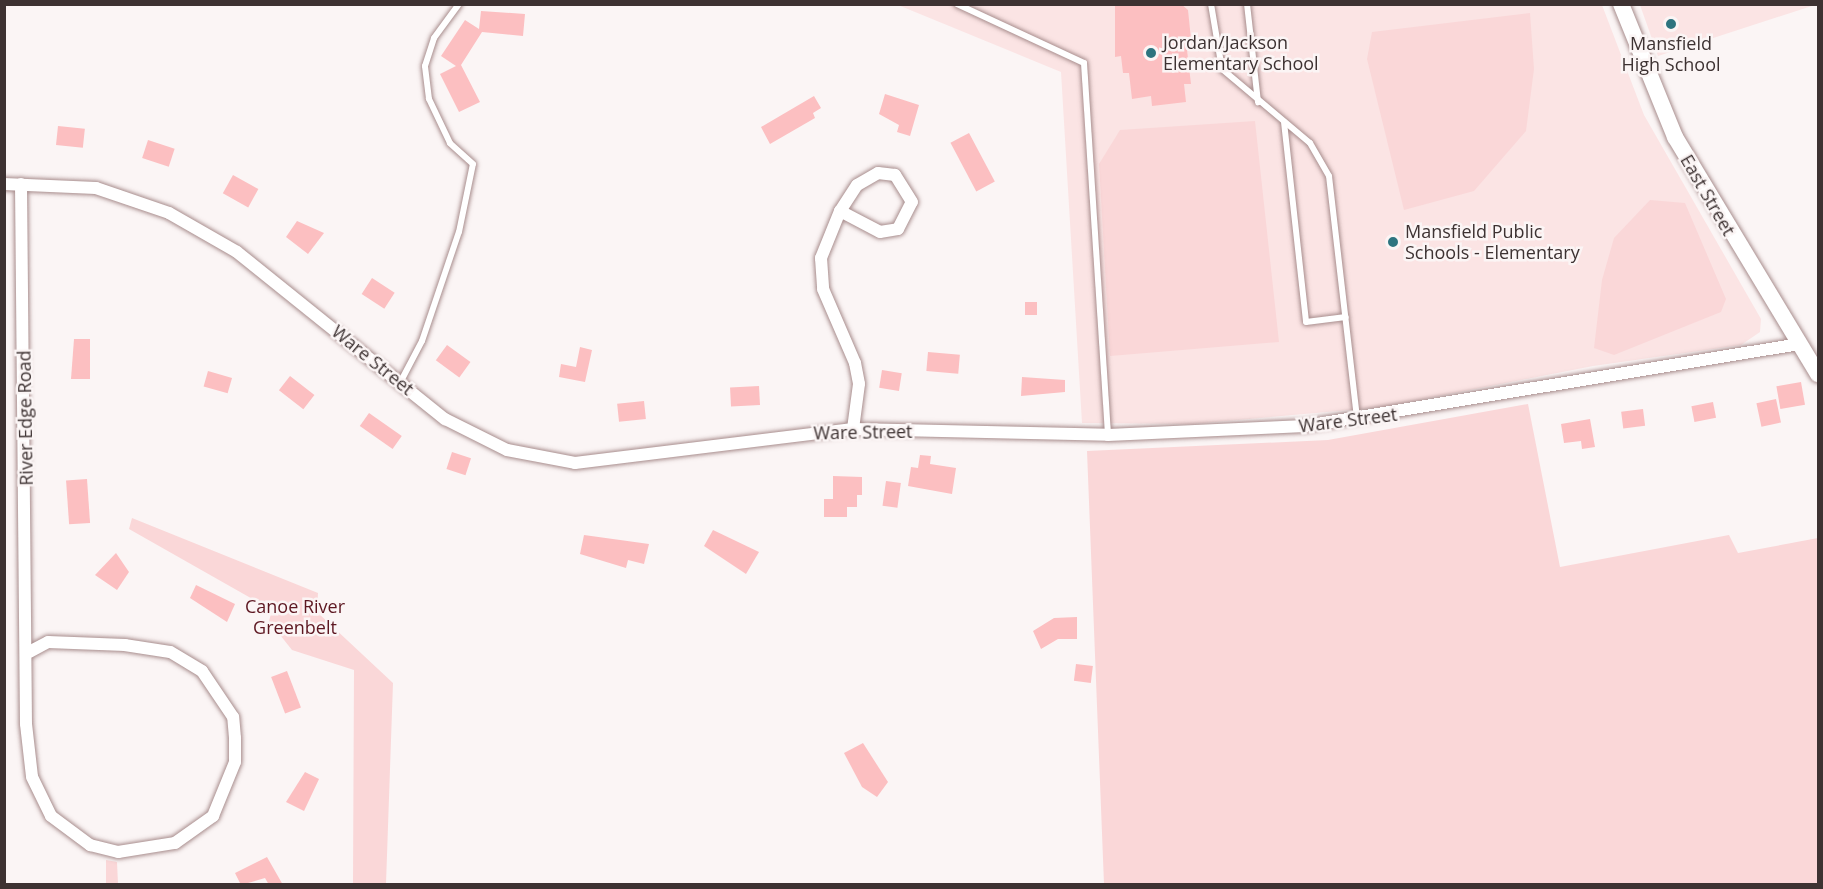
<!DOCTYPE html>
<style>
body{margin:0}
#map{position:relative;width:1823px;height:889px;overflow:hidden;background:#fbf5f5;font-family:"Open Sans",sans-serif}
div>[style]{position:absolute}
.built>*{inset:0;background:#fbe4e4}
.green>*{inset:0;background:#fad7d8}
.building>*{inset:0;background:#fcbfc1;transform-origin:0 0}
.roads{filter:drop-shadow(0 0 2px #a88d8d) drop-shadow(0 0 2px #a88d8d)}
.lane>*{height:6px;margin:-3px;padding:0 3px;transform-origin:3px;border-radius:3px;background:#fff}
.street>*{height:12px;margin:-6px;padding:0 6px;transform-origin:6px;border-radius:6px;background:#fff}
.secondary>*{height:16px;margin:-8px;padding:0 8px;transform-origin:8px;border-radius:8px;background:#fff}
.dots>*{width:16px;height:16px;translate:-50% -50%;box-sizing:border-box;border:3px solid #fbf5f5;border-radius:50%}
span{translate:-50% -50%;white-space:nowrap;text-align:center;line-height:1.15;-webkit-text-stroke:5px #fbf5f5;paint-order:stroke}
.poi-label{font-size:18px;color:#3d3232}
.left{translate:0 -50%;text-align:left}
.street-label{font-size:18px;color:#3d3232}
.park-label{font-size:18px;color:#5d1721}
.frame{position:absolute;inset:0;border:6px solid #3d3232;pointer-events:none}
</style>
<div id="map">
<div class="built">
<div style="clip-path:polygon(1818px 4px,1658px 56px,1640px 5px,1640px 4px)"></div>
<div style="clip-path:polygon(898px 5px,1602px 5px,1644px 115px,1761px 319px,1760px 332px,1741px 345px,1593px 366px,1383px 407px,1192px 424px,1082px 423px,1061px 72px)"></div>
</div>
<div class="green">
<div style="clip-path:polygon(1530px 13px,1534px 69px,1526px 131px,1474px 191px,1404px 210px,1367px 59px,1372px 32px)"></div>
<div style="clip-path:polygon(1255px 121px,1279px 342px,1110px 356px,1099px 164px,1120px 130px)"></div>
<div style="clip-path:polygon(1650px 200px,1685px 203px,1726px 299px,1721px 312px,1614px 355px,1594px 348px,1602px 280px,1614px 238px)"></div>
<div style="clip-path:polygon(1528px 404px,1560px 567px,1729px 535px,1738px 553px,1818px 538px,1818px 884px,1104px 884px,1087px 451px,1328px 440px)"></div>
<div style="clip-path:polygon(132px 518px,318px 593px,317px 612px,393px 683px,386px 884px,353px 884px,354px 670px,292px 650px,269px 621px,272px 610px,129px 529px)"></div>
<div style="clip-path:polygon(106px 860px,117px 862px,118px 884px,106px 884px)"></div>
</div>
<div class="building">
<div style="clip-path:polygon(1115px 4px,1181px 4px,1188px 10px,1192px 49px,1187px 50px,1191px 84px,1184px 84px,1186px 102px,1152px 106px,1151px 96px,1132px 99px,1129px 73px,1123px 73px,1121px 56px,1115px 57px)"></div>
<div style="clip-path:polygon(481px 11px,525px 14px,523px 36px,482px 32px,461px 65px,480px 102px,459px 112px,440px 74px,456px 66px,441px 56px,465px 20px,479px 29px)"></div>
<div style="clip-path:polygon(885px 94px,919px 105px,910px 136px,897px 132px,899px 125px,879px 114px)"></div>
<div style="clip-path:polygon(814px 96px,821px 108px,813px 113px,815px 118px,770px 144px,761px 127px)"></div>
<div style="left:58px;top:126px;width:27px;height:19px;rotate:6deg"></div>
<div style="left:969px;top:133px;width:55px;height:21px;rotate:62deg"></div>
<div style="left:148px;top:140px;width:28px;height:19px;rotate:18deg"></div>
<div style="left:233px;top:175px;width:29px;height:21px;rotate:29deg"></div>
<div style="clip-path:polygon(297px 221px,324px 233px,308px 254px,286px 237px)"></div>
<div style="left:372px;top:278px;width:27px;height:19px;rotate:33deg"></div>
<div style="left:1025px;top:302px;width:12px;height:13px"></div>
<div style="clip-path:polygon(74px 339px,90px 339px,90px 379px,71px 379px)"></div>
<div style="left:447px;top:345px;width:29px;height:19px;rotate:36deg"></div>
<div style="clip-path:polygon(580px 347px,592px 350px,585px 382px,559px 377px,561px 364px,576px 367px)"></div>
<div style="left:928px;top:352px;width:32px;height:19px;rotate:5deg"></div>
<div style="left:882px;top:370px;width:20px;height:18px;rotate:9deg"></div>
<div style="left:208px;top:371px;width:25px;height:16px;rotate:16deg"></div>
<div style="left:290px;top:376px;width:31px;height:18px;rotate:38deg"></div>
<div style="clip-path:polygon(1022px 377px,1065px 380px,1065px 392px,1021px 396px)"></div>
<div style="left:1801px;top:382px;width:23px;height:25px;rotate:80deg"></div>
<div style="left:759px;top:386px;width:19px;height:29px;rotate:87deg"></div>
<div style="left:1776px;top:399px;width:24px;height:20px;rotate:78deg"></div>
<div style="left:644px;top:401px;width:18px;height:27px;rotate:84deg"></div>
<div style="left:1713px;top:402px;width:16px;height:22px;rotate:79deg"></div>
<div style="left:1643px;top:409px;width:17px;height:22px;rotate:83deg"></div>
<div style="left:369px;top:413px;width:40px;height:16px;rotate:35deg"></div>
<div style="clip-path:polygon(1590px 419px,1595px 447px,1582px 449px,1581px 441px,1564px 443px,1561px 424px)"></div>
<div style="left:452px;top:452px;width:20px;height:18px;rotate:18deg"></div>
<div style="clip-path:polygon(920px 455px,931px 456px,930px 464px,956px 468px,952px 494px,908px 486px,911px 467px,918px 468px)"></div>
<div style="clip-path:polygon(833px 476px,862px 477px,862px 495px,857px 495px,857px 507px,847px 507px,847px 517px,824px 517px,824px 499px,833px 499px)"></div>
<div style="left:87px;top:479px;width:44px;height:21px;rotate:86deg"></div>
<div style="left:886px;top:481px;width:15px;height:25px;rotate:8deg"></div>
<div style="clip-path:polygon(713px 530px,759px 552px,746px 574px,704px 546px)"></div>
<div style="clip-path:polygon(584px 535px,649px 544px,644px 564px,628px 560px,626px 568px,580px 554px)"></div>
<div style="clip-path:polygon(116px 553px,129px 572px,117px 590px,95px 575px)"></div>
<div style="clip-path:polygon(196px 585px,235px 604px,227px 622px,190px 598px)"></div>
<div style="clip-path:polygon(1077px 617px,1077px 639px,1058px 639px,1041px 649px,1033px 631px,1054px 618px)"></div>
<div style="left:1076px;top:664px;width:17px;height:17px;rotate:7deg"></div>
<div style="left:287px;top:671px;width:39px;height:17px;rotate:69deg"></div>
<div style="clip-path:polygon(863px 743px,888px 782px,877px 797px,862px 787px,844px 753px)"></div>
<div style="clip-path:polygon(305px 772px,319px 779px,304px 811px,286px 802px)"></div>
<div style="clip-path:polygon(267px 857px,283px 885px,269px 885px,265px 878px,241px 885px,235px 873px)"></div>
</div>
<div class="roads">
<div class="lane">
<div style="left:957px;top:4px;width:140px;rotate:24.9deg"></div>
<div style="left:1084px;top:63px;width:373px;rotate:86.3deg"></div>
<div style="left:1211px;top:4px;width:66px;rotate:80.4deg"></div>
<div style="left:1222px;top:69px;width:115px;rotate:40.1deg"></div>
<div style="left:1310px;top:143px;width:38px;rotate:60deg"></div>
<div style="left:1329px;top:176px;width:245px;rotate:83.4deg"></div>
<div style="left:1247px;top:4px;width:99px;rotate:83.6deg"></div>
<div style="left:1284px;top:122px;width:201px;rotate:83.7deg"></div>
<div style="left:1306px;top:322px;width:40px;rotate:-7.1deg"></div>
<div style="left:401px;top:381px;width:45px;rotate:-62.3deg"></div>
<div style="left:422px;top:341px;width:115px;rotate:-71.3deg"></div>
<div style="left:459px;top:232px;width:69px;rotate:-78.4deg"></div>
<div style="left:473px;top:164px;width:31px;rotate:-138deg"></div>
<div style="left:450px;top:143px;width:49px;rotate:-115.5deg"></div>
<div style="left:429px;top:99px;width:33px;rotate:-97deg"></div>
<div style="left:425px;top:66px;width:29px;rotate:-72deg"></div>
<div style="left:434px;top:38px;width:42px;rotate:-53.7deg"></div>
</div>
<div class="street">
<div style="left:4px;top:184px;width:92px;rotate:2.5deg"></div>
<div style="left:96px;top:188px;width:77px;rotate:18.9deg"></div>
<div style="left:169px;top:213px;width:78px;rotate:29.8deg"></div>
<div style="left:237px;top:252px;width:267px;rotate:38.8deg"></div>
<div style="left:445px;top:419px;width:69px;rotate:26.6deg"></div>
<div style="left:507px;top:450px;width:69px;rotate:10.8deg"></div>
<div style="left:575px;top:463px;width:280px;rotate:-7deg"></div>
<div style="left:853px;top:429px;width:255px;rotate:1.3deg"></div>
<div style="left:1108px;top:435px;width:197px;rotate:-2.6deg"></div>
<div style="left:1305px;top:426px;width:501px;rotate:-9.42deg"></div>
<div style="left:21px;top:184px;width:540px;rotate:89.47deg"></div>
<div style="left:26px;top:724px;width:53px;rotate:83.5deg"></div>
<div style="left:32px;top:777px;width:43px;rotate:64deg"></div>
<div style="left:51px;top:816px;width:49px;rotate:36.6deg"></div>
<div style="left:90px;top:845px;width:29px;rotate:14deg"></div>
<div style="left:118px;top:852px;width:58px;rotate:-9deg"></div>
<div style="left:175px;top:843px;width:47px;rotate:-35.4deg"></div>
<div style="left:213px;top:816px;width:58px;rotate:-67.8deg"></div>
<div style="left:235px;top:762px;width:24px;rotate:-90deg"></div>
<div style="left:235px;top:738px;width:21px;rotate:-95deg"></div>
<div style="left:233px;top:717px;width:55px;rotate:-124deg"></div>
<div style="left:202px;top:671px;width:37px;rotate:-149deg"></div>
<div style="left:170px;top:652px;width:46px;rotate:-171.2deg"></div>
<div style="left:125px;top:645px;width:77px;rotate:-177.8deg"></div>
<div style="left:48px;top:642px;width:21px;rotate:152deg"></div>
<div style="left:840px;top:211px;width:45px;rotate:27.7deg"></div>
<div style="left:880px;top:232px;width:18px;rotate:-9deg"></div>
<div style="left:898px;top:229px;width:30px;rotate:-63deg"></div>
<div style="left:912px;top:202px;width:32px;rotate:-122deg"></div>
<div style="left:895px;top:175px;width:17px;rotate:-173deg"></div>
<div style="left:878px;top:173px;width:24px;rotate:150deg"></div>
<div style="left:857px;top:185px;width:31px;rotate:123deg"></div>
<div style="left:840px;top:211px;width:51px;rotate:112deg"></div>
<div style="left:821px;top:258px;width:31px;rotate:86deg"></div>
<div style="left:823px;top:289px;width:81px;rotate:66.6deg"></div>
<div style="left:855px;top:363px;width:21px;rotate:79deg"></div>
<div style="left:859px;top:384px;width:45px;rotate:97.6deg"></div>
</div>
<div class="secondary">
<div style="left:1621px;top:4px;width:144px;rotate:67.9deg"></div>
<div style="left:1675px;top:137px;width:277px;rotate:58.9deg"></div>
</div>
</div>
<div class="dots">
<div style="left:1671px;top:24px;background:#2d747f"></div>
<div style="left:1151px;top:53px;background:#2d747f"></div>
<div style="left:1393px;top:242px;background:#2d747f"></div>
</div>
<div class="poi-label">
<span class="left" style="left:1163px;top:53px">Jordan/Jackson<br>Elementary School</span>
<span style="left:1671px;top:54px">Mansfield<br>High School</span>
<span class="left" style="left:1405px;top:242px">Mansfield Public<br>Schools - Elementary</span>
</div>
<div class="street-label">
<span style="left:1708px;top:195px;rotate:60deg">East Street</span>
<span style="left:373px;top:360px;rotate:39deg">Ware Street</span>
<span style="left:25px;top:418px;rotate:-91deg">River Edge Road</span>
<span style="left:1348px;top:420px;rotate:-7deg">Ware Street</span>
<span style="left:863px;top:432px;rotate:-1deg">Ware Street</span>
</div>
<div class="park-label">
<span style="left:295px;top:617px">Canoe River<br>Greenbelt</span>
</div>
<div class="frame"></div>
</div>
